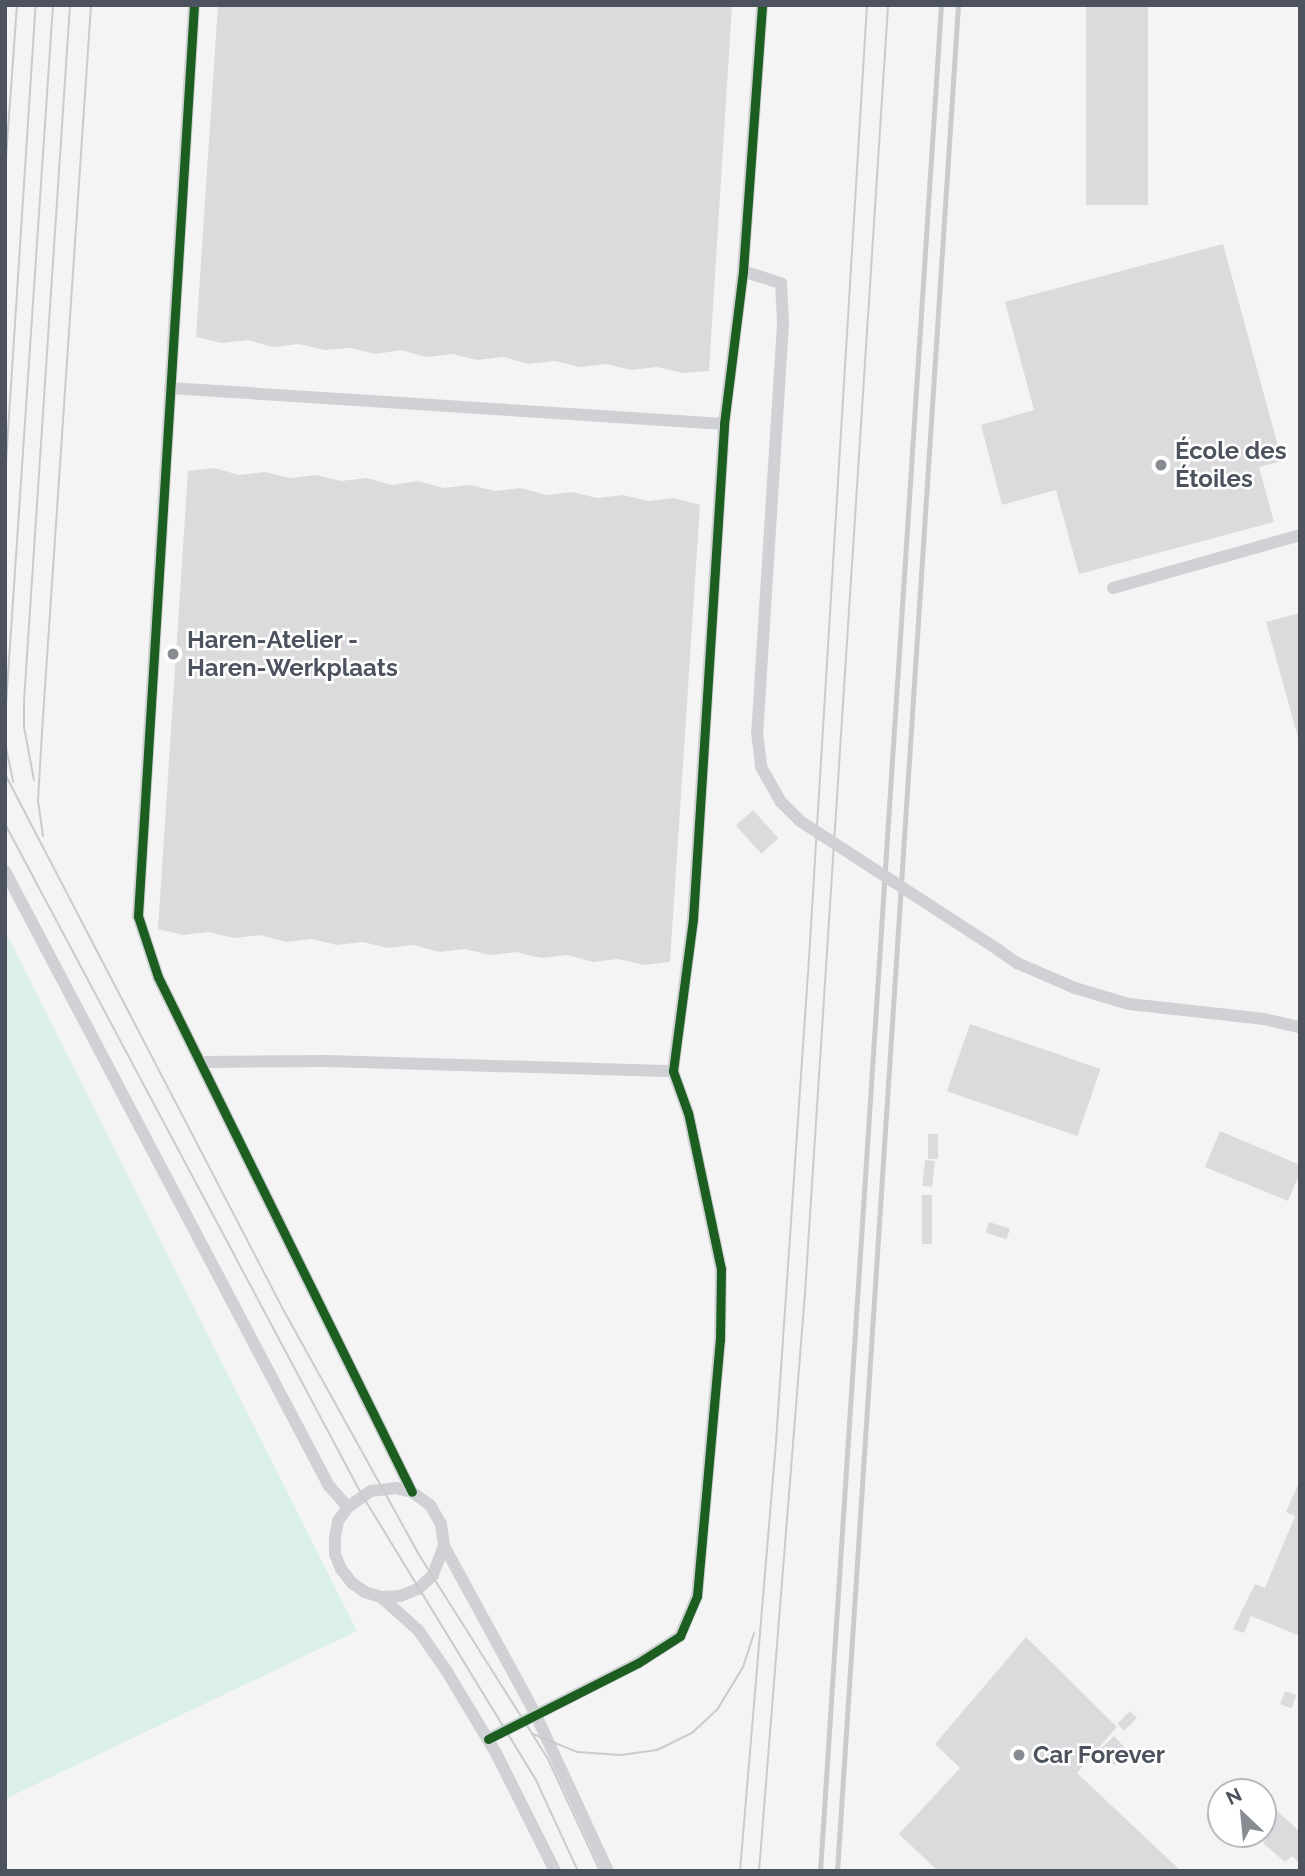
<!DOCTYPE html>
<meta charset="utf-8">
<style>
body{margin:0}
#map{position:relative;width:1305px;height:1876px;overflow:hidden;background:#f4f4f4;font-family:Raleway,sans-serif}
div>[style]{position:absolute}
.green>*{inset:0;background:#dbf0e7}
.building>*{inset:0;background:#dbdbdd;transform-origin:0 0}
.service>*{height:12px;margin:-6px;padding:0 6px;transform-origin:6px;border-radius:6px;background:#cfd1d4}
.tram>*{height:2px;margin:-1px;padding:0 1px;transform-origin:1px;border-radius:1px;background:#cacbcd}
.rail>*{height:5px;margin:-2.5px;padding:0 2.5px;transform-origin:2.5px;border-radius:2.5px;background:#cacbcd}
.service-bridge>*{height:12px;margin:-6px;padding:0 6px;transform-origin:6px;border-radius:6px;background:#cfd1d4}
.cycleway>*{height:9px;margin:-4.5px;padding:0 4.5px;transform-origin:4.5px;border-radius:4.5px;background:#1b5e20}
.dots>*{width:19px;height:19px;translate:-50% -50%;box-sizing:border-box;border:4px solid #fff;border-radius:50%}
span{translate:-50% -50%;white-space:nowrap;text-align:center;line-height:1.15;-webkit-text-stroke:5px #fff;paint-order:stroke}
.poi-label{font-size:24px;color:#4c535e;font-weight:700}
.left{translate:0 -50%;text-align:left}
.frame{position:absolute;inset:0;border:7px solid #4c535e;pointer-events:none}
.north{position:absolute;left:1207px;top:1778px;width:70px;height:70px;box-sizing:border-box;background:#fff;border:2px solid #b7babf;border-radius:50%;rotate:334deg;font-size:19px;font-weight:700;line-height:28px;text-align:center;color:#4c535e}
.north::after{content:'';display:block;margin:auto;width:24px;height:32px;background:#878b92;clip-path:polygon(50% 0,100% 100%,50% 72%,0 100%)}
</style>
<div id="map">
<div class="green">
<div style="clip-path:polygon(5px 931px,357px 1631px,5px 1799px)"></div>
</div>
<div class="building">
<div style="clip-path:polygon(218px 5px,732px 5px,709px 371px,683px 373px,657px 367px,631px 370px,606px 364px,580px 367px,555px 361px,528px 364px,504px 357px,477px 360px,453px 354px,426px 357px,401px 350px,376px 354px,350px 348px,325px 350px,299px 344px,273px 347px,248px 340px,222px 343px,196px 337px)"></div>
<div style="left:1086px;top:5px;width:62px;height:200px"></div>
<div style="clip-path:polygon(1223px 244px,1282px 461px,1259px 467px,1274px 522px,1079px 574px,1056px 490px,1002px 505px,981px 425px,1034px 410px,1005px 302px)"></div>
<div style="clip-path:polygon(214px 468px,239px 475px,265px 472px,290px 478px,316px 475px,341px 481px,367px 478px,392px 485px,418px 481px,444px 488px,470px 485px,495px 491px,521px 488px,546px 495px,572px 492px,597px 498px,623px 495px,648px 501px,674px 498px,700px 505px,670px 962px,644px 965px,618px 959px,593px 962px,567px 955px,541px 958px,516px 952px,490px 955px,465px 949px,439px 952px,414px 945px,388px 948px,363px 942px,337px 945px,311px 939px,286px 942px,260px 935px,234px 938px,209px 932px,183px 935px,158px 929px,188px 471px)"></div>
<div style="clip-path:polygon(1300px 613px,1300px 741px,1299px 741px,1266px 622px)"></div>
<div style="left:753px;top:810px;width:38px;height:23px;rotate:48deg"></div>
<div style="left:970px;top:1024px;width:138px;height:71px;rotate:19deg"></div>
<div style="clip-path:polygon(1220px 1131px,1300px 1165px,1300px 1172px,1288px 1201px,1205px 1167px)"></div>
<div style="left:928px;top:1134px;width:10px;height:25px"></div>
<div style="left:925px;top:1160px;width:10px;height:26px;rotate:6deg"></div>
<div style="left:922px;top:1195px;width:10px;height:49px"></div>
<div style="left:989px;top:1222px;width:22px;height:11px;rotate:18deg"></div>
<div style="clip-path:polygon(1300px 1480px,1300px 1636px,1251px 1616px,1244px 1633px,1233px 1629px,1255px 1584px,1265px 1588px,1295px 1516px,1286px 1512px)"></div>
<div style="clip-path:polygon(1026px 1637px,1117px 1727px,1077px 1773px,1181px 1871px,938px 1871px,899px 1834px,960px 1768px,935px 1744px)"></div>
<div style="left:1285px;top:1691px;width:12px;height:14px;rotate:20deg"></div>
<div style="left:1130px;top:1711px;width:10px;height:18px;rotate:45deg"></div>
<div style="left:1114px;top:1736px;width:22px;height:20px;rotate:47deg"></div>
<div style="clip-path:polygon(1274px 1808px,1300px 1832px,1300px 1864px,1292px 1856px,1285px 1862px,1263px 1843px,1269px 1834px,1263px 1828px,1263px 1819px)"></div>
<div style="clip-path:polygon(1221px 1811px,1221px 1830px,1211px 1820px)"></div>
<div style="clip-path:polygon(1225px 1834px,1244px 1834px,1247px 1836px,1237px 1846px)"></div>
</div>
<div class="service">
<div style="left:194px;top:5px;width:913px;rotate:93.52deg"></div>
<div style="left:138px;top:916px;width:64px;rotate:71.8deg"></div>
<div style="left:158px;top:977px;width:574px;rotate:63.75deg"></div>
<div style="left:743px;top:271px;width:40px;rotate:18deg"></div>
<div style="left:781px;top:283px;width:40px;rotate:87.1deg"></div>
<div style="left:783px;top:323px;width:410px;rotate:93.6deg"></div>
<div style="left:757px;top:732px;width:35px;rotate:83deg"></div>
<div style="left:761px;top:767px;width:40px;rotate:60.3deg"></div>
<div style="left:781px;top:802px;width:27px;rotate:45deg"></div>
<div style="left:170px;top:388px;width:555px;rotate:3.72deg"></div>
<div style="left:1113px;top:588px;width:194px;rotate:-15.8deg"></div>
<div style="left:5px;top:871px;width:695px;rotate:62.22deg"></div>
<div style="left:329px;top:1486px;width:28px;rotate:48deg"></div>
<div style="left:997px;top:949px;width:24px;rotate:35deg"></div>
<div style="left:1017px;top:963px;width:63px;rotate:23.3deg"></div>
<div style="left:1075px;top:988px;width:56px;rotate:16.5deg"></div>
<div style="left:1129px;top:1004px;width:136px;rotate:6.3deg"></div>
<div style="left:1264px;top:1019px;width:37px;rotate:13deg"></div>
<div style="left:201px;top:1062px;width:126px;rotate:-0.5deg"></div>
<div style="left:327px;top:1061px;width:346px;rotate:1.7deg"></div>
<div style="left:444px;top:1546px;width:31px;rotate:111deg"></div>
<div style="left:433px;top:1575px;width:21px;rotate:137deg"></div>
<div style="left:418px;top:1589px;width:19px;rotate:159deg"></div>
<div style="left:400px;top:1596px;width:19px;rotate:177deg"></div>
<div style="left:381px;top:1597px;width:17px;rotate:-163deg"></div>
<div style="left:365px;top:1592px;width:16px;rotate:-145deg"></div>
<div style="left:352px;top:1583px;width:18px;rotate:-128deg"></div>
<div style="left:341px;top:1569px;width:16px;rotate:-112deg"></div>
<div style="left:335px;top:1554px;width:17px;rotate:-90deg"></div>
<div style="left:335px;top:1537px;width:16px;rotate:-79deg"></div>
<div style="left:338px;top:1521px;width:17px;rotate:-54deg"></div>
<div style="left:348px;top:1507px;width:28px;rotate:-35deg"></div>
<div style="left:371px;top:1491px;width:25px;rotate:-7deg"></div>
<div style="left:396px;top:1488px;width:16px;rotate:14deg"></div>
<div style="left:412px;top:1492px;width:22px;rotate:36deg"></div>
<div style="left:430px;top:1505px;width:22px;rotate:60deg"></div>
<div style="left:441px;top:1524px;width:22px;rotate:82deg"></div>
<div style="left:444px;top:1546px;width:190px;rotate:61.4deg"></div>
<div style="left:535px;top:1713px;width:174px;rotate:65.2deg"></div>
<div style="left:381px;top:1597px;width:50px;rotate:41.7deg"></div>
<div style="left:418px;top:1630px;width:49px;rotate:55deg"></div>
<div style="left:446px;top:1670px;width:99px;rotate:59deg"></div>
<div style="left:497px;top:1755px;width:130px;rotate:63.4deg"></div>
<div style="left:488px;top:1739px;width:168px;rotate:-26.9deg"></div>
<div style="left:638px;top:1663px;width:50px;rotate:-32.7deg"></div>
<div style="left:680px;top:1636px;width:43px;rotate:-67deg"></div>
<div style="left:697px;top:1596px;width:257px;rotate:-84.9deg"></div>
<div style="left:720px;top:1340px;width:71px;rotate:-89.2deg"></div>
<div style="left:721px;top:1269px;width:159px;rotate:-101.9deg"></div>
<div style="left:688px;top:1113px;width:45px;rotate:-109.7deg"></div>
<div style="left:673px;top:1071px;width:153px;rotate:-82.5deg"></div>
<div style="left:693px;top:919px;width:496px;rotate:-86.4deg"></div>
<div style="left:724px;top:424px;width:154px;rotate:-82.9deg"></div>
<div style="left:743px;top:271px;width:267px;rotate:-85.9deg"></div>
</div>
<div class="tram">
<div style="left:5px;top:172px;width:167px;rotate:-85.9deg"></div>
<div style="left:5px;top:478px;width:474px;rotate:-86.3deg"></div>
<div style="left:5px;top:720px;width:717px;rotate:-86.16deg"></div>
<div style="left:5px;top:743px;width:40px;rotate:78deg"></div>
<div style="left:5px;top:774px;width:605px;rotate:62.55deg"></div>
<div style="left:284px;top:1311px;width:282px;rotate:61deg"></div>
<div style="left:421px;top:1558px;width:238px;rotate:57.7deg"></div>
<div style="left:548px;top:1759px;width:123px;rotate:65.1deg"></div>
<div style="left:34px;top:780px;width:54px;rotate:-100.7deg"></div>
<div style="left:24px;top:727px;width:26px;rotate:-90deg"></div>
<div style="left:24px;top:701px;width:698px;rotate:-86.22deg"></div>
<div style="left:5px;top:824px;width:760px;rotate:61.99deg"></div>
<div style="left:362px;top:1495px;width:332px;rotate:58.6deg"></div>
<div style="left:535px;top:1778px;width:102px;rotate:65.2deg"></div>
<div style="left:43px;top:836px;width:36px;rotate:-98deg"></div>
<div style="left:38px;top:800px;width:83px;rotate:-86.6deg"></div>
<div style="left:43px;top:717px;width:714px;rotate:-86.14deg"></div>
<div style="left:533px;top:1734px;width:48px;rotate:22.2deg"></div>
<div style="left:577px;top:1752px;width:44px;rotate:3.9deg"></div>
<div style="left:621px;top:1755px;width:36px;rotate:-8deg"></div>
<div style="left:657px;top:1750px;width:39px;rotate:-26deg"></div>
<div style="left:692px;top:1733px;width:34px;rotate:-43deg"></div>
<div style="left:717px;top:1710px;width:50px;rotate:-58.8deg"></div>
<div style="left:743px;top:1667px;width:36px;rotate:-72deg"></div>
<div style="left:740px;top:1871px;width:431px;rotate:-85.2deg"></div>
<div style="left:776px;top:1442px;width:468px;rotate:-86.1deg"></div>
<div style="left:808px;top:975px;width:972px;rotate:-86.52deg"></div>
<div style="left:759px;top:1871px;width:580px;rotate:-85.45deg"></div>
<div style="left:805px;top:1293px;width:1291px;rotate:-86.31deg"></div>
</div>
<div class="rail">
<div style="left:820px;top:1871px;width:1870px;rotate:-86.29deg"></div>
<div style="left:837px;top:1871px;width:1870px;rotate:-86.29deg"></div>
</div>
<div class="service-bridge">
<div style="left:800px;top:821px;width:235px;rotate:33deg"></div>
</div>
<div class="cycleway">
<div style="left:194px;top:5px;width:913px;rotate:93.52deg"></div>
<div style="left:138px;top:916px;width:64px;rotate:71.8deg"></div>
<div style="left:158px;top:977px;width:574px;rotate:63.75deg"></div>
<div style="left:488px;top:1739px;width:168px;rotate:-26.9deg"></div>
<div style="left:638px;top:1663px;width:50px;rotate:-32.7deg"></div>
<div style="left:680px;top:1636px;width:43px;rotate:-67deg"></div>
<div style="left:697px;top:1596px;width:257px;rotate:-84.9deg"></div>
<div style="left:720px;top:1340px;width:71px;rotate:-89.2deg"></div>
<div style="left:721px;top:1269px;width:159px;rotate:-101.9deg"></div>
<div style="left:688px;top:1113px;width:45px;rotate:-109.7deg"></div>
<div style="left:673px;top:1071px;width:153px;rotate:-82.5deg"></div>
<div style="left:693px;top:919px;width:496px;rotate:-86.4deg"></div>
<div style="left:724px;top:424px;width:154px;rotate:-82.9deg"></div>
<div style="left:743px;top:271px;width:267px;rotate:-85.9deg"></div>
</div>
<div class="dots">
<div style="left:1161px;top:465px;background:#878b92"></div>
<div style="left:173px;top:654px;background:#878b92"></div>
<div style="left:1019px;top:1755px;background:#878b92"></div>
</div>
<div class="poi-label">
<span class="left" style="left:1175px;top:465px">École des<br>Étoiles</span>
<span class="left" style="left:187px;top:654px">Haren-Atelier -<br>Haren-Werkplaats</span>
<span class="left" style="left:1033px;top:1755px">Car Forever</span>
</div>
<div class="frame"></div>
<div class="north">N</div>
</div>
